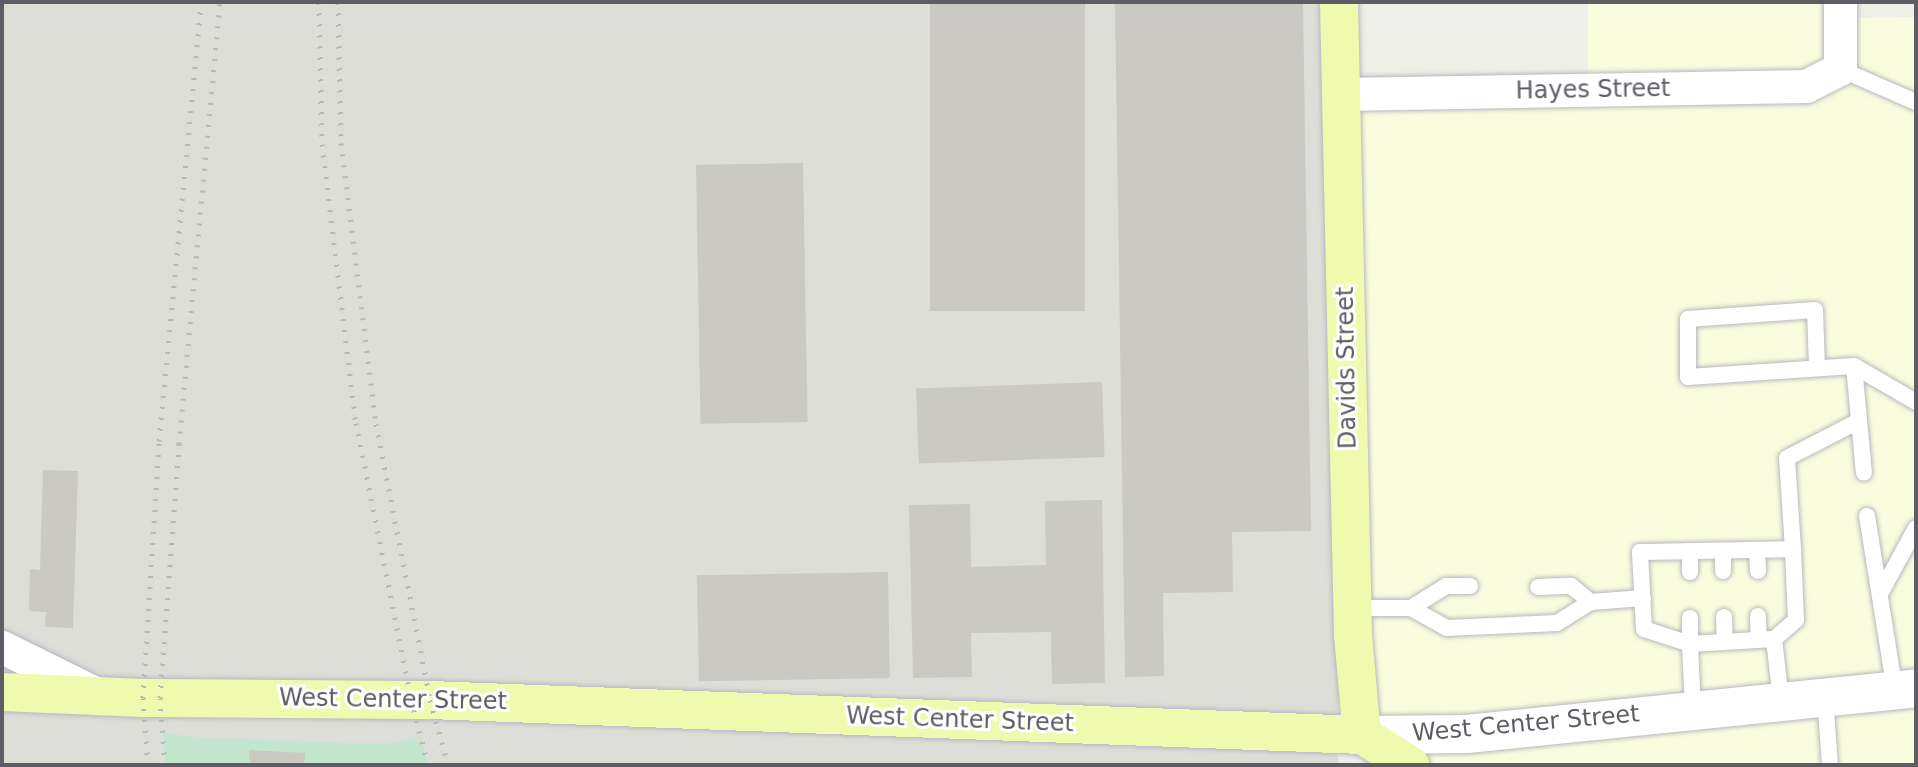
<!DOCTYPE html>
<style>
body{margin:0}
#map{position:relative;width:1918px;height:767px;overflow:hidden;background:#eeefe6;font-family:"DejaVu Sans",sans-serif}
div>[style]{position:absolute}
.commercial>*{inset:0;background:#f9fcdd}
.industrial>*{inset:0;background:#ddded8;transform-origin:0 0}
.green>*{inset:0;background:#c4e5ce}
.building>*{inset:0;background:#cacac2;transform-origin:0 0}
.roads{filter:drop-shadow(0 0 2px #b8b8bf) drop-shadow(0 0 2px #b8b8bf)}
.lane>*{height:16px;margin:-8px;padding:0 8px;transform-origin:8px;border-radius:8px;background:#fff}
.street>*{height:33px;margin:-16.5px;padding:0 16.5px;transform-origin:16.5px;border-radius:16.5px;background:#fff}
.secondary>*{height:38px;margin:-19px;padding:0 19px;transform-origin:19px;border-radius:19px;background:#fff}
.primary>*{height:38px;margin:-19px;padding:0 19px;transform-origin:19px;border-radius:19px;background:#effaaf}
.rail>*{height:5px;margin-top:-2.5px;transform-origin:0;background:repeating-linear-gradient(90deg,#b8b8b9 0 2px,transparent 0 11px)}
span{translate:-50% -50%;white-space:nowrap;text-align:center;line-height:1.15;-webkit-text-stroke:6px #fff;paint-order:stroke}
.street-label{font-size:24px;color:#5d5e65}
.frame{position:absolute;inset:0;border:4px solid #5d5e65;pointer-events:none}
</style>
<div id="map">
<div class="commercial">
<div style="clip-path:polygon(1588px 2px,1845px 2px,1846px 18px,1916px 17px,1916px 765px,1379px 765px,1342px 94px,1588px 97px)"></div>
</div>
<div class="industrial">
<div style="left:2px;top:2px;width:1336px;height:763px"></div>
</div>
<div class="green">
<div style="clip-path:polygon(163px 732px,190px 737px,347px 743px,392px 743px,421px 737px,428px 765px,165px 765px)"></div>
</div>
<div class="building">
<div style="left:930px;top:2px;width:155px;height:309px"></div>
<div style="clip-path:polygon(1115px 2px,1303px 2px,1311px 531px,1232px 532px,1233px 592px,1163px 593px,1164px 676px,1125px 677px)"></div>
<div style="left:803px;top:163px;width:259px;height:107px;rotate:89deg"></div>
<div style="left:1102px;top:382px;width:75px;height:186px;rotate:88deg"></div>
<div style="clip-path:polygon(43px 470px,78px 471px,73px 628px,45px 627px,46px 612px,29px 611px,30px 569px,40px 570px)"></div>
<div style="clip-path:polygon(1102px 500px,1105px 683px,1052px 684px,1051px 632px,971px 633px,972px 677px,913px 678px,909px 505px,970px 504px,971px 567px,1046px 565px,1045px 501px)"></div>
<div style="left:888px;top:572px;width:106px;height:191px;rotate:89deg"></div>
<div style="clip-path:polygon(249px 750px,305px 753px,304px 765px,250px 765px)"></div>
</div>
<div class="roads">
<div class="lane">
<div style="left:1840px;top:69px;width:83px;rotate:23.5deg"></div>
<div style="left:1854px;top:366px;width:107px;rotate:84.7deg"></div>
<div style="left:1817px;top:367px;width:57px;rotate:-92deg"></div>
<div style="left:1815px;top:310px;width:127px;rotate:175.9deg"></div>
<div style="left:1688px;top:319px;width:58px;rotate:90deg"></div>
<div style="left:1688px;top:377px;width:166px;rotate:-3.8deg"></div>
<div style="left:1854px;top:366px;width:72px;rotate:30.1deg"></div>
<div style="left:1867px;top:516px;width:176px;rotate:80.9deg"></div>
<div style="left:1793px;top:549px;width:91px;rotate:-93.8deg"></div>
<div style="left:1787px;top:458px;width:81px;rotate:-27.2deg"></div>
<div style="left:1757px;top:550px;width:21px;rotate:87deg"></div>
<div style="left:1690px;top:551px;width:21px;rotate:90deg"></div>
<div style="left:1723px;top:551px;width:20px;rotate:90deg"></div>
<div style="left:1538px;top:587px;width:33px;rotate:-2deg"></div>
<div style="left:1571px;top:586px;width:26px;rotate:39deg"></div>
<div style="left:1880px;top:594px;width:75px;rotate:-61.4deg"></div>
<div style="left:1353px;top:608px;width:58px"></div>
<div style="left:1411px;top:608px;width:41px;rotate:29.1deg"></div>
<div style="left:1447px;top:628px;width:110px;rotate:-2.6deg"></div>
<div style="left:1557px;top:623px;width:40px;rotate:-32deg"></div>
<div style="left:1591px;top:602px;width:52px;rotate:-4.4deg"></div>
<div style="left:1411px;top:608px;width:41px;rotate:-32.2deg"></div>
<div style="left:1446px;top:586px;width:24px"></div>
<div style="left:1758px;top:616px;width:23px;rotate:88deg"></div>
<div style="left:1724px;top:617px;width:24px;rotate:88deg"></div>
<div style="left:1690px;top:618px;width:26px;rotate:90deg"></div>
<div style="left:1690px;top:644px;width:48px;rotate:-161.9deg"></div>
<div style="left:1644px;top:629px;width:77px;rotate:-93deg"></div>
<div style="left:1640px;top:552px;width:153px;rotate:-1.1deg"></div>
<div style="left:1793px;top:549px;width:71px;rotate:87.6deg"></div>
<div style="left:1796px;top:620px;width:29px;rotate:139deg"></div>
<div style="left:1825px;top:696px;width:69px;rotate:85.9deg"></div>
<div style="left:1693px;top:710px;width:66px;rotate:-92.6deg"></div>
<div style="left:1690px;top:644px;width:84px;rotate:-3.4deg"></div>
<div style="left:1774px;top:639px;width:61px;rotate:83.5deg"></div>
</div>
<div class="street">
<div style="left:1342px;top:94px;width:464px;rotate:-1deg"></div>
<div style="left:1806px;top:86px;width:38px;rotate:-27deg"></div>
<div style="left:1840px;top:69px;width:67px;rotate:-90deg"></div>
<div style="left:2px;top:647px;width:106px;rotate:26.3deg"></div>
</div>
<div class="secondary">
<div style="left:1362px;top:735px;width:105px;rotate:-0.5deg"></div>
<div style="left:1467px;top:734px;width:451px;rotate:-5.8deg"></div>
</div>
<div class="primary">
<div style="left:1339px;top:2px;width:633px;rotate:88.73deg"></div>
<div style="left:1353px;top:635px;width:100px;rotate:84.9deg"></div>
<div style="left:2px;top:692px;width:141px;rotate:2.4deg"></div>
<div style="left:143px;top:698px;width:287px;rotate:0.4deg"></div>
<div style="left:430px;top:700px;width:933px;rotate:2.15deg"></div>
<div style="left:1362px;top:735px;width:57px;rotate:32deg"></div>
</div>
</div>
<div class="rail">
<div style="left:319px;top:2px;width:142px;rotate:88.8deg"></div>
<div style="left:322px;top:144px;width:281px;rotate:83.1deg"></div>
<div style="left:356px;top:423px;width:281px;rotate:78.7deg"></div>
<div style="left:411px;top:699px;width:68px;rotate:75.6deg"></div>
<div style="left:338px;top:2px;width:141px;rotate:88.8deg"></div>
<div style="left:341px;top:143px;width:283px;rotate:82.9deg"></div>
<div style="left:376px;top:424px;width:281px;rotate:78.9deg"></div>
<div style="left:430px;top:700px;width:67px;rotate:74.5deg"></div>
<div style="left:148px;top:765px;width:67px;rotate:-94.3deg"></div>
<div style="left:143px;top:698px;width:257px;rotate:-86.4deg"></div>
<div style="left:159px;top:441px;width:441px;rotate:-84.5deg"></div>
<div style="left:165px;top:765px;width:67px;rotate:-94.3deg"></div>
<div style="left:160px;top:698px;width:255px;rotate:-85.7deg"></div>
<div style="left:179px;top:444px;width:444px;rotate:-84.7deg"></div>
</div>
<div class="street-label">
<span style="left:1593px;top:90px;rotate:-1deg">Hayes Street</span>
<span style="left:1347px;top:368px;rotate:-91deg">Davids Street</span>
<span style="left:393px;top:700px;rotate:1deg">West Center Street</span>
<span style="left:960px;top:720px;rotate:2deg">West Center Street</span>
<span style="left:1526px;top:724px;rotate:-5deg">West Center Street</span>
</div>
<div class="frame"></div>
</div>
